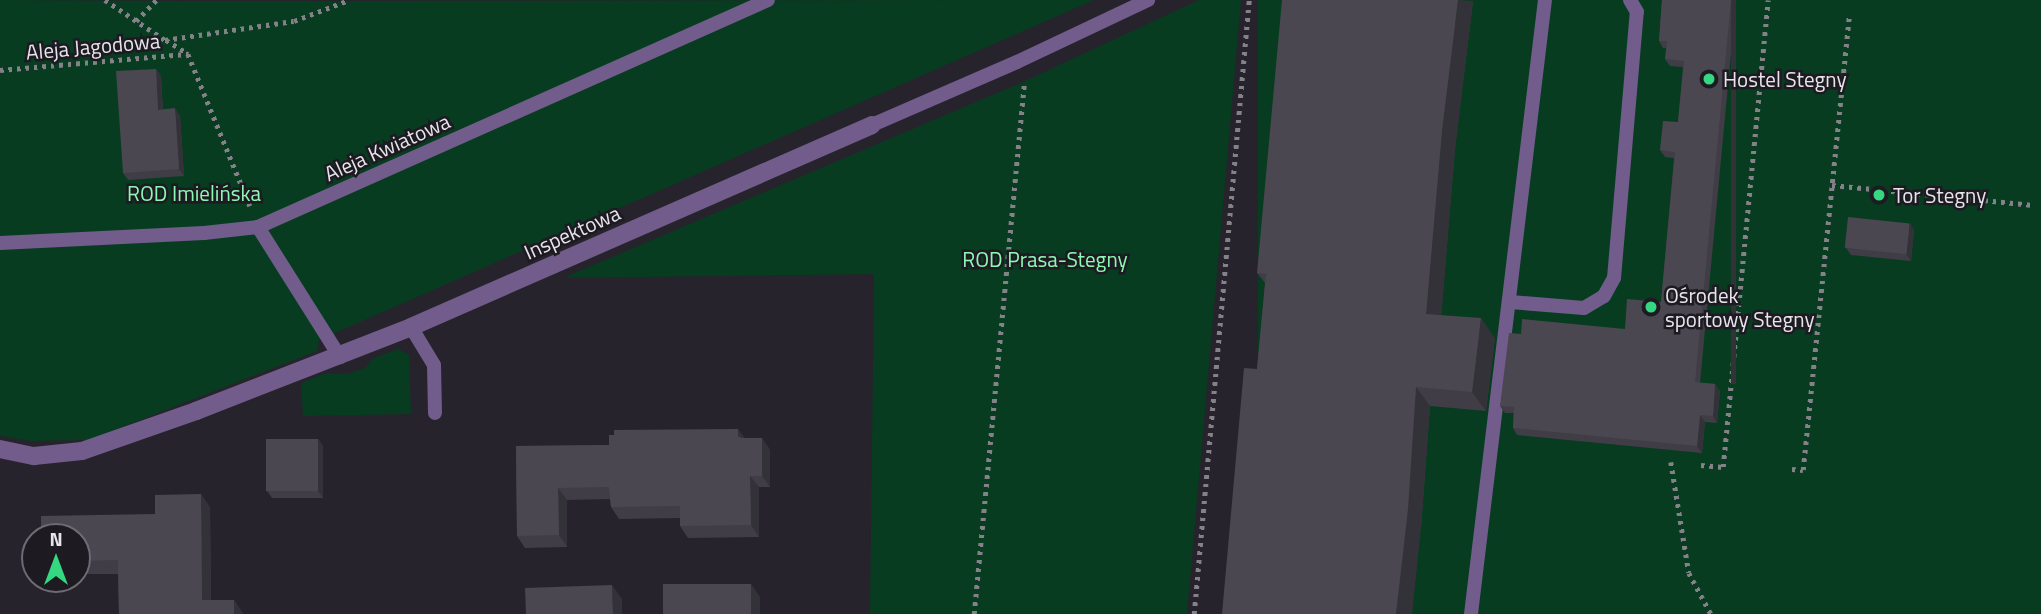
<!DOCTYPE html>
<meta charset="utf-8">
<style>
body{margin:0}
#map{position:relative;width:2041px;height:614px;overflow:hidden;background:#27232c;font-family:"Titillium Web",sans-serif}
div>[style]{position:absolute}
.green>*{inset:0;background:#073c20;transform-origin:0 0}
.path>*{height:4.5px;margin-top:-2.25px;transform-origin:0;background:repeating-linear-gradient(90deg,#858189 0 3.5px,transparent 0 8.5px)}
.lane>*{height:14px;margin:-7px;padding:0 7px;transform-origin:7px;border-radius:7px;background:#715c8c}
.street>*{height:18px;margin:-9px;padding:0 9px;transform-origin:9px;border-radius:9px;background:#715c8c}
.wall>*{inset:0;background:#403d46}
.shaded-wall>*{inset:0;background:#343239;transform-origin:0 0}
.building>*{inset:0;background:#4b4751;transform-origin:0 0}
.dots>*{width:19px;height:19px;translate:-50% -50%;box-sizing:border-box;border:4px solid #1d1a22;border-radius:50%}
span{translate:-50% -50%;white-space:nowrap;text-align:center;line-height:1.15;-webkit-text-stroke:5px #1d1a22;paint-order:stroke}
.street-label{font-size:21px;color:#e7e5eb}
.poi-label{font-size:21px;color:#e7e5eb}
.left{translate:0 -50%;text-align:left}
.park-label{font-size:21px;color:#8cf9b3}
.north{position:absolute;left:21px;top:523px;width:70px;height:70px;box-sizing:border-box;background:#1d1a22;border:2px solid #6e6b72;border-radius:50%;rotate:0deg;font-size:19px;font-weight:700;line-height:28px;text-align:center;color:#e7e5eb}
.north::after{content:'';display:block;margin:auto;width:24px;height:32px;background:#35d881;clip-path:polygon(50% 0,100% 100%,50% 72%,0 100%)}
</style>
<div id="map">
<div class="green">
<div style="clip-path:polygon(0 0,194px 1px,1094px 0,328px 336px,319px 340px,317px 351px,89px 440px,31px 441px,0 436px)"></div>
<div style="clip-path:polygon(1199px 0,1241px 0,1187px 614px,870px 614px,874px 274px,563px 278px,1025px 81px)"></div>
<div style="left:1258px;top:0;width:783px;height:617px"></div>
<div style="clip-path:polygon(398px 349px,409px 355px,411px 414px,303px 416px,301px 383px,326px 373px,347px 374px,365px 368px,374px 358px)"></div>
</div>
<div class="path">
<div style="left:105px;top:0;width:72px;rotate:33.7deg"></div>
<div style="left:165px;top:40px;width:130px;rotate:-8.4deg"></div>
<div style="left:294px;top:21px;width:59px;rotate:-20.9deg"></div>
<div style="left:136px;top:21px;width:29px;rotate:-46deg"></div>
<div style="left:166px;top:40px;width:26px;rotate:32deg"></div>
<div style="left:188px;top:54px;width:164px;rotate:67.8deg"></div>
<div style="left:0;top:70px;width:189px;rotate:-4.9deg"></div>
<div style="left:1832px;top:185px;width:202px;rotate:5.7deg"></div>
<div style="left:1671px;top:462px;width:112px;rotate:80.8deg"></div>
<div style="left:1689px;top:573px;width:47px;rotate:61.8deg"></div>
<div style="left:1701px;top:465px;width:22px;rotate:5deg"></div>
<div style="left:1723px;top:467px;width:469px;rotate:-84.5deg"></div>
<div style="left:1792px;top:469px;width:11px;rotate:5deg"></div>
<div style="left:1803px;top:470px;width:457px;rotate:-84.2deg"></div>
<div style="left:974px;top:614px;width:531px;rotate:-84.6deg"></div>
<div style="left:1194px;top:614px;width:616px;rotate:-84.88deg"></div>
</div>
<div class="lane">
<div style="left:872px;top:125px;width:158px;rotate:-23.5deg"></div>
<div style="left:1017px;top:62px;width:145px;rotate:-25.3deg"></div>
<div style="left:258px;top:227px;width:154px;rotate:57.8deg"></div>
<div style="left:0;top:243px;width:204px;rotate:-2.8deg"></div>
<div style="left:204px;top:233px;width:54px;rotate:-6.3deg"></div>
<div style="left:258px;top:227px;width:558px;rotate:-23.99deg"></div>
<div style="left:1510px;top:302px;width:74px;rotate:4.6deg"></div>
<div style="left:1584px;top:308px;width:23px;rotate:-31deg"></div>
<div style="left:1604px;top:296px;width:21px;rotate:-61deg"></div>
<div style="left:1614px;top:278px;width:267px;rotate:-85.1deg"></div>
<div style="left:1637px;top:12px;width:14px;rotate:-120deg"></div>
<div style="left:411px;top:327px;width:44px;rotate:58.8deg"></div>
<div style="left:434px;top:365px;width:48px;rotate:88.8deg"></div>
<div style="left:1471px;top:614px;width:618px;rotate:-83.13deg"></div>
</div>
<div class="street">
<div style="left:0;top:449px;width:35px;rotate:12deg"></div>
<div style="left:34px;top:456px;width:48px;rotate:-5.9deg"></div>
<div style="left:82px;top:451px;width:121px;rotate:-19.3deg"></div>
<div style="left:196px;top:411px;width:231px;rotate:-21.3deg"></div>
<div style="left:411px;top:327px;width:503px;rotate:-23.66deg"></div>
</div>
<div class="wall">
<div style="clip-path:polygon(1662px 0,1736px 0,1700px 383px,1715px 384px,1720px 391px,1717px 423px,1705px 422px,1702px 453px,1517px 435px,1513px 428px,1514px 413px,1505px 413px,1500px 406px,1521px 334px,1625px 329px,1661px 302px,1674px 158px,1665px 157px,1660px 150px,1678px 122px,1683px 67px,1670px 66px,1665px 59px,1667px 48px,1663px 48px,1659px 41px)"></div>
<div style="clip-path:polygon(1473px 1px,1455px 149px,1441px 315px,1495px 338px,1486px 411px,1430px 406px,1421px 528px,1257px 369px,1265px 283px,1257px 273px)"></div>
<div style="clip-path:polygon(156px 69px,161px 76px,163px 110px,180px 115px,184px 176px,128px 180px,123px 173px)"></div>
<div style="clip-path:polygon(1914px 230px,1911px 261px,1851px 255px,1846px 248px)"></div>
<div style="clip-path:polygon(745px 438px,762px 438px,770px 450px,770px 487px,759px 487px,759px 537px,688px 538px,680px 526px,680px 518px,619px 519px,611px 507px,610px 499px,567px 500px,567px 547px,525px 548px,517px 536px,516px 446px,609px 445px)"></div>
<div style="clip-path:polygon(318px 439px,323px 446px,323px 498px,272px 498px,267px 491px)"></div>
<div style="clip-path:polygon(210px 507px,211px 600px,234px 600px,243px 614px,119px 614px,118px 574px,77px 574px,77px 537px)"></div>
</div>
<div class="shaded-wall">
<div style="clip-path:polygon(1458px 0,1473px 1px,1455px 149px,1440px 333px,1426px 314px,1442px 130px)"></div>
<div style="left:1731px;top:0;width:5px;height:384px"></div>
<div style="clip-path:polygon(156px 69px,161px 76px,163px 117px,158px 110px)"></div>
<div style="clip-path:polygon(175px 108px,180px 115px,184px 176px,179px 169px)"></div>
<div style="clip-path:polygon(1910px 223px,1914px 230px,1911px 261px,1906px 254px)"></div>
<div style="clip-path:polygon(1481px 318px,1495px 338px,1486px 411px,1472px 392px)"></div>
<div style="clip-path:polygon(1715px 384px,1720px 391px,1717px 423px,1713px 416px)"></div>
<div style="clip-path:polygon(1416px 387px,1430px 406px,1421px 528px,1412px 614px,1396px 614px)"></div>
<div style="clip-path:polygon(1700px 415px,1705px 422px,1702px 453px,1697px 446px)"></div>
<div style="clip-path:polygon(738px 429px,747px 441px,738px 436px)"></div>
<div style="clip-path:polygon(762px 438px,770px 450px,770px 487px,762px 476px)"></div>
<div style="clip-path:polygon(318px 439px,323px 446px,323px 498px,318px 491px)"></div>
<div style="clip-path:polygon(750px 476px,759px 487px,759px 537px,751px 525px)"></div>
<div style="clip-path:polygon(558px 488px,567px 500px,567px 547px,559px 535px)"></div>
<div style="clip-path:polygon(201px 494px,210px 507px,211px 614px,202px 600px)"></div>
<div style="clip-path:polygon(751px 584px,760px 597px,760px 614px,751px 614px)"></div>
<div style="clip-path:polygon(612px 585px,622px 599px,622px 614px,613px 614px)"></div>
<div style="clip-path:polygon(234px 600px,243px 613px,243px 614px,234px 614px)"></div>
</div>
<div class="building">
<div style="clip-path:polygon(1282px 0,1458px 0,1442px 130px,1426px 314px,1481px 318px,1472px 392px,1416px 387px,1408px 509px,1396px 614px,1222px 614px,1244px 368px,1257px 369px,1266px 274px,1257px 273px)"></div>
<div style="clip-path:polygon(1662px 0,1731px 0,1695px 382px,1715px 384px,1713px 416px,1700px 415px,1697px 446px,1513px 428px,1514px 407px,1500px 406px,1509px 333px,1521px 334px,1522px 319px,1625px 329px,1627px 299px,1661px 302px,1675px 152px,1660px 150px,1663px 121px,1678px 122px,1684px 61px,1665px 59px,1667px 41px,1659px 41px)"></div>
<div style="clip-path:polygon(156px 69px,158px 110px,175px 108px,179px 169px,123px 173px,116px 71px)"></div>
<div style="left:1848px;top:217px;width:62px;height:31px;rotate:6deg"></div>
<div style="clip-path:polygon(738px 429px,738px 436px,742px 438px,762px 438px,762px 476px,750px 476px,751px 525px,680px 526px,680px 506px,611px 507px,609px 487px,558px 488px,559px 535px,517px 536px,516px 446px,609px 445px,609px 435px,614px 435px,614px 430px)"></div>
<div style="left:318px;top:439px;width:52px;height:52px;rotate:90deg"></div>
<div style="clip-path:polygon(201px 494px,202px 600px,234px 600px,234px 614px,119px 614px,118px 560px,77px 561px,77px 537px,41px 537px,41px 516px,155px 514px,155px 495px)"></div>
<div style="left:751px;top:584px;width:30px;height:88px;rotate:90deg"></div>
<div style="left:612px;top:585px;width:29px;height:87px;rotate:88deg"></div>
</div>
<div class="dots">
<div style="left:1709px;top:79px;background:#35d881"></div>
<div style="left:1879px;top:195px;background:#35d881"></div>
<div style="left:1651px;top:307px;background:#35d881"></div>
</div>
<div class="street-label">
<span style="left:93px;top:46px;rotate:-5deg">Aleja Jagodowa</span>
<span style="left:387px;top:147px;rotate:-24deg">Aleja Kwiatowa</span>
<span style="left:572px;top:232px;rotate:-24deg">Inspektowa</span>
</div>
<div class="poi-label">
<span class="left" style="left:1723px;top:79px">Hostel Stegny</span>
<span class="left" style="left:1893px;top:195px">Tor Stegny</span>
<span class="left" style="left:1665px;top:307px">Ośrodek<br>sportowy Stegny</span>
</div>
<div class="park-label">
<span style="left:194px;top:193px">ROD Imielińska</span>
<span style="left:1045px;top:259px">ROD Prasa-Stegny</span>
</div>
<div class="north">N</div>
</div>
